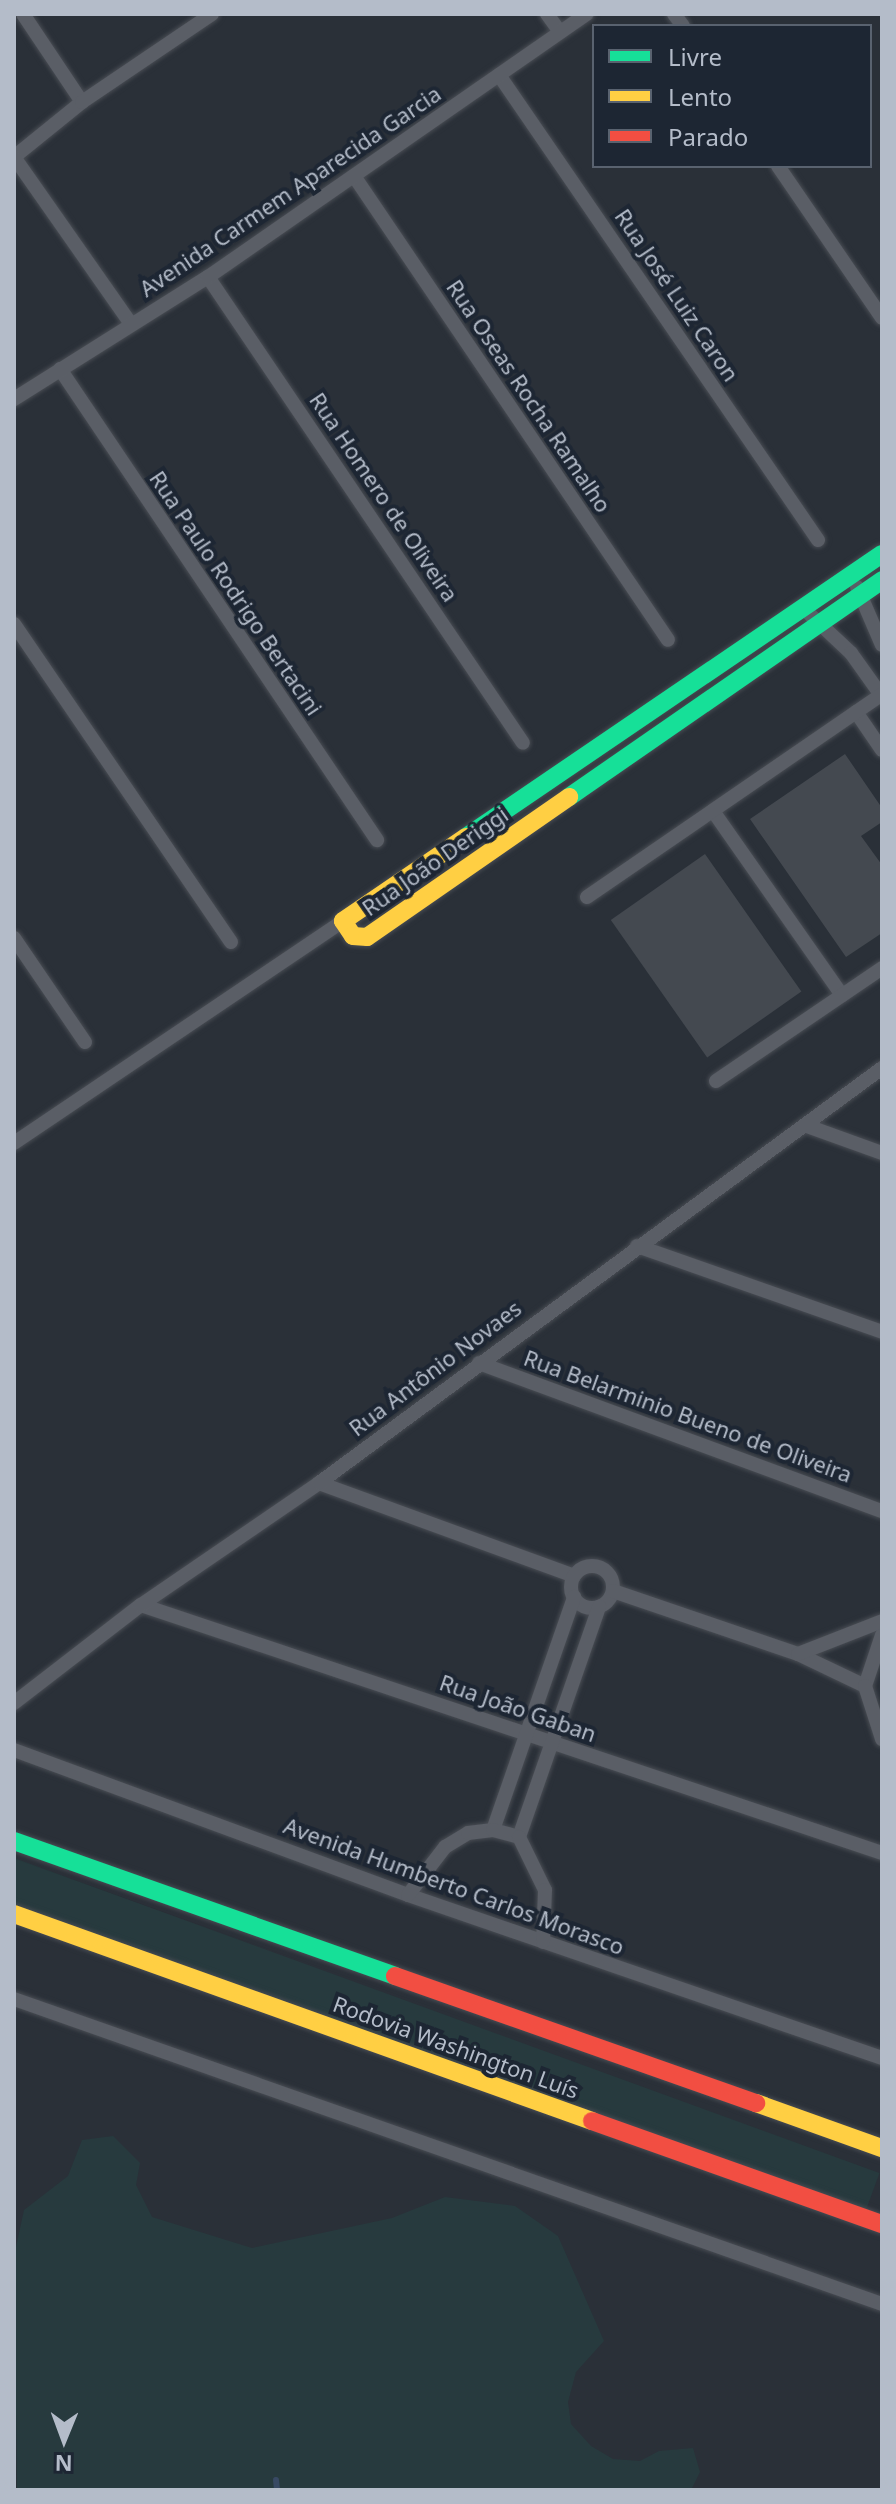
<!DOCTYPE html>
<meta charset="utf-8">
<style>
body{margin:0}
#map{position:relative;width:896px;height:2504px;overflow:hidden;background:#2a3038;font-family:"Noto Sans",sans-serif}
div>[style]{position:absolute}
.green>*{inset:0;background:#273a3e;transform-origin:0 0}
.stream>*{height:6px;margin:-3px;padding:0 3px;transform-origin:3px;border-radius:3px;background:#384963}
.building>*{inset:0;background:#444950;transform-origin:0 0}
.roads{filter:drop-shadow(0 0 2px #484c53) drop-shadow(0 0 2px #484c53)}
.street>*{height:14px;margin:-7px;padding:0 7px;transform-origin:7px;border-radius:7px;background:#5a5e66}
.street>.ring{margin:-7px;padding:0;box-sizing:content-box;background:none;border:14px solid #5a5e66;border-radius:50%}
.fast>*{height:18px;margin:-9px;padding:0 9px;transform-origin:9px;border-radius:9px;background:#16e098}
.slow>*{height:18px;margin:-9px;padding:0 9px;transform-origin:9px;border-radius:9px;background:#ffcf43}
.jam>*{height:18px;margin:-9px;padding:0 9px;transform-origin:9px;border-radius:9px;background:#f24e42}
span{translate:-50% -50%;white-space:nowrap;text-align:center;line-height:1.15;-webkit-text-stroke:8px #1d2633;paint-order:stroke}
.street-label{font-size:22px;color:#b4bcc9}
.frame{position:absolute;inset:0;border:16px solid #b4bcc9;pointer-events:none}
.legend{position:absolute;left:592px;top:24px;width:280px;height:144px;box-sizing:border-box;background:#1d2633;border:2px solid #59626f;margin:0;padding:10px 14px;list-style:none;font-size:24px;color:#b4bcc9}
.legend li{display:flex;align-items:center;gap:16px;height:40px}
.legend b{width:40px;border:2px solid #59626f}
.north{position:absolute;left:24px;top:2400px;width:80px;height:80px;-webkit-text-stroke:6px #1d2633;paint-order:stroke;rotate:181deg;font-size:22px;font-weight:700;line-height:32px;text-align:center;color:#b4bcc9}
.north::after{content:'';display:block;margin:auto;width:28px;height:36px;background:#b4bcc9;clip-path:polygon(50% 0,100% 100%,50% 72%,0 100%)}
</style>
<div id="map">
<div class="green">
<div style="left:14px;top:1858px;width:921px;height:45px;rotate:20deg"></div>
<div style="clip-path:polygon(113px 2136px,140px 2163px,136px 2185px,152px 2217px,252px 2248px,392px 2218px,445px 2197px,515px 2206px,558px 2236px,604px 2341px,576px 2372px,568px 2402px,571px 2424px,591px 2446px,613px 2459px,640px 2461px,659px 2451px,693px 2448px,700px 2472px,691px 2490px,17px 2490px,14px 2256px,24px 2210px,68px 2176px,82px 2140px)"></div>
</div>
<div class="stream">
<div style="left:276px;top:2480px;width:10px;rotate:84deg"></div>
</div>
<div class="building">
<div style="clip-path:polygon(845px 754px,882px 808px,882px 822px,861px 836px,882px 865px,882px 933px,846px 957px,750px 819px)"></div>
<div style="left:705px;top:854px;width:168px;height:115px;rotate:55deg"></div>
</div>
<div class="roads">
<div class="street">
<div style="left:23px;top:14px;width:106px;rotate:56.2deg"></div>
<div style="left:547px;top:14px;width:22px;rotate:54deg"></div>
<div style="left:674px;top:14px;width:15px;rotate:53deg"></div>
<div style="left:499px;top:75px;width:564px;rotate:55.55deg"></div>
<div style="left:14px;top:157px;width:87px;rotate:-39deg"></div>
<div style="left:82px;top:102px;width:157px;rotate:-34.1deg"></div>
<div style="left:14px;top:157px;width:204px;rotate:55deg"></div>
<div style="left:778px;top:166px;width:184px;rotate:55.6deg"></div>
<div style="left:354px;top:176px;width:560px;rotate:55.91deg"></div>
<div style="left:208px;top:277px;width:562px;rotate:55.94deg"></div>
<div style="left:60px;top:369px;width:568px;rotate:56.06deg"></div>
<div style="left:14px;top:399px;width:229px;rotate:-32.2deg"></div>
<div style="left:208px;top:277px;width:461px;rotate:-34.8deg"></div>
<div style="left:857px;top:587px;width:63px;rotate:66.7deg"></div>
<div style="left:803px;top:608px;width:66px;rotate:43.2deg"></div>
<div style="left:851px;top:653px;width:52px;rotate:54.5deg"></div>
<div style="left:14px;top:624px;width:385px;rotate:55.7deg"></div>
<div style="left:856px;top:712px;width:46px;rotate:55.6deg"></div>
<div style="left:713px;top:811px;width:225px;rotate:55deg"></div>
<div style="left:587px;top:897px;width:358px;rotate:-34.5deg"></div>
<div style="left:14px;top:938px;width:126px;rotate:55.7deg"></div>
<div style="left:716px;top:1081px;width:201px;rotate:-34.2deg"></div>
<div style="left:807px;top:1126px;width:80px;rotate:19.8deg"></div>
<div style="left:14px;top:1143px;width:397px;rotate:-34deg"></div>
<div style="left:637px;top:1246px;width:260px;rotate:19.3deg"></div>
<div style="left:479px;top:1363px;width:429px;rotate:20.2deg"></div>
<div style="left:319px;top:1483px;width:271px;rotate:20deg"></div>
<div class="ring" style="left:571px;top:1566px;width:28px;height:28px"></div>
<div style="left:613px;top:1591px;width:195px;rotate:18.8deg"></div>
<div style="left:798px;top:1654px;width:74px;rotate:25.5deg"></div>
<div style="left:141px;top:1605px;width:781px;rotate:18.5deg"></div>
<div style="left:882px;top:1635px;width:54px;rotate:108.4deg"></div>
<div style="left:865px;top:1686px;width:56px;rotate:72.2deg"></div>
<div style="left:798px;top:1654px;width:90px;rotate:-21.4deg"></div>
<div style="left:14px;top:1703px;width:160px;rotate:-37.7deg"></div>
<div style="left:141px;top:1605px;width:216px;rotate:-34.4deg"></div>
<div style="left:319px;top:1483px;width:699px;rotate:-36.39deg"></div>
<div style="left:14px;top:1750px;width:420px;rotate:20.2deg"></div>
<div style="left:408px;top:1895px;width:501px;rotate:18.98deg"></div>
<div style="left:493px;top:1830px;width:247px;rotate:-70.8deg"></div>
<div style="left:519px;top:1837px;width:244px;rotate:-70.8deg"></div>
<div style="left:408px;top:1895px;width:61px;rotate:-52.4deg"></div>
<div style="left:445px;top:1847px;width:27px;rotate:-31deg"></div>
<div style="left:468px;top:1833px;width:25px;rotate:-7deg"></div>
<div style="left:493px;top:1830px;width:27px;rotate:15deg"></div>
<div style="left:519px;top:1837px;width:59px;rotate:63.9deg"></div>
<div style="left:545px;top:1890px;width:52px;rotate:92.2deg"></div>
<div style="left:14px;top:1999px;width:920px;rotate:19.36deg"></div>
</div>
<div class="fast">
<div style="left:569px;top:797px;width:381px;rotate:-34.7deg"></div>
<div style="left:466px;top:837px;width:503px;rotate:-34.23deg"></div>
<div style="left:14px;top:1841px;width:404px;rotate:19.5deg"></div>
</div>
<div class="slow">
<div style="left:466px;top:837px;width:149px;rotate:145.7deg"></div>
<div style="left:343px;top:921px;width:18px;rotate:56deg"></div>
<div style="left:353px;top:936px;width:14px;rotate:4deg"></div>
<div style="left:367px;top:937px;width:246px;rotate:-34.7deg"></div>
<div style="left:14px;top:1914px;width:614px;rotate:19.7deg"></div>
<div style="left:756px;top:2103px;width:134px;rotate:19.7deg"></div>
</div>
<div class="jam">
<div style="left:395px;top:1976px;width:383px;rotate:19.4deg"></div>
<div style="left:592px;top:2121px;width:308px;rotate:19.6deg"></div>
</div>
</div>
<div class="street-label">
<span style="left:290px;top:191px;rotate:-34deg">Avenida Carmem Aparecida Garcia</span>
<span style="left:677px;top:295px;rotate:56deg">Rua José Luiz Caron</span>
<span style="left:529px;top:396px;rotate:56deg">Rua Oseas Rocha Ramalho</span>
<span style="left:384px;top:497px;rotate:56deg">Rua Homero de Oliveira</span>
<span style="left:236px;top:593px;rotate:56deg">Rua Paulo Rodrigo Bertacini</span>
<span style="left:435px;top:861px;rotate:-35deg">Rua João Deriggi</span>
<span style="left:435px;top:1368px;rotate:-37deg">Rua Antônio Novaes</span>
<span style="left:688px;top:1416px;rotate:20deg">Rua Belarminio Bueno de Oliveira</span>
<span style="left:518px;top:1708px;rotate:19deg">Rua João Gaban</span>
<span style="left:454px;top:1886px;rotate:20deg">Avenida Humberto Carlos Morasco</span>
<span style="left:456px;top:2047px;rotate:20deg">Rodovia Washington Luís</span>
</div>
<div class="frame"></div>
<ul class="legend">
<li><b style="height:10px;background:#16e098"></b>Livre</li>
<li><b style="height:10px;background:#ffcf43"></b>Lento</li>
<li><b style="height:10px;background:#f24e42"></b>Parado</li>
</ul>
<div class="north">N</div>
</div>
